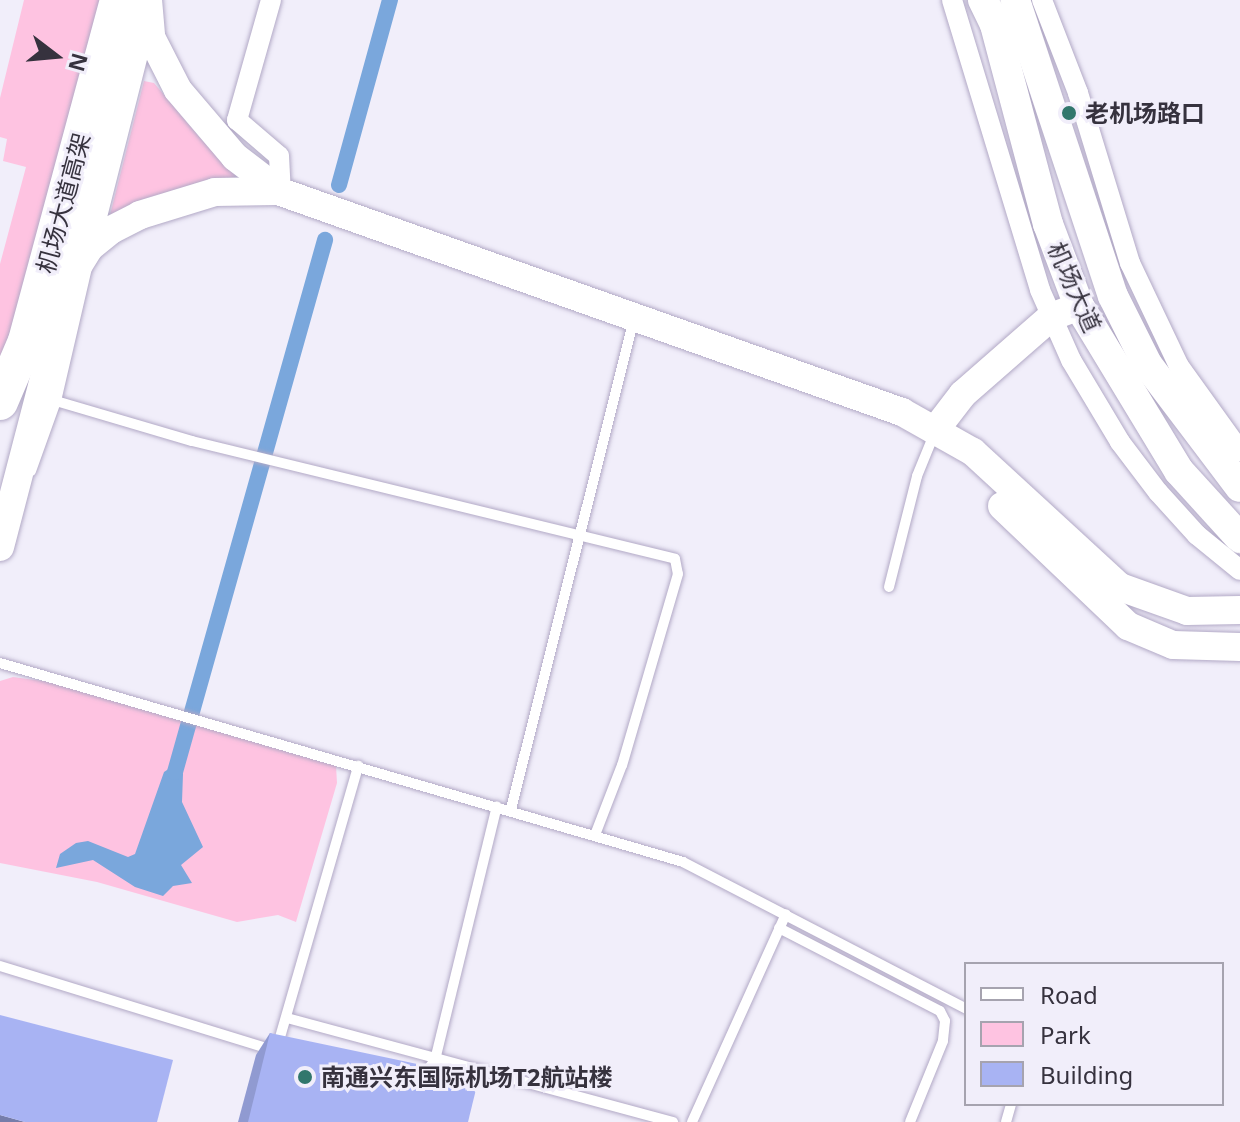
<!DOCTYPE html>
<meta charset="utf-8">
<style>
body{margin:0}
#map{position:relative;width:1240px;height:1122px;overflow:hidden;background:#f1eefa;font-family:"Noto Sans","Noto Sans SC",sans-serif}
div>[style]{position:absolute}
.green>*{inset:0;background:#fec3e1}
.water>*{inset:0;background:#7aa7dc}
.canal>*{height:16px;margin:-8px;padding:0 8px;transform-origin:8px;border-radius:8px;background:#7aa7dc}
.roads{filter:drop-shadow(0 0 2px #b2a9c6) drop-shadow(0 0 2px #b2a9c6)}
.lane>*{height:10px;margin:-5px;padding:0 5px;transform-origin:5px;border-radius:5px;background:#fff}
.street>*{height:20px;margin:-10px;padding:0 10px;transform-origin:10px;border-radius:10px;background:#fff}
.secondary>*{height:28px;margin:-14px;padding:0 14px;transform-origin:14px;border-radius:14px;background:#fff}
.primary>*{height:30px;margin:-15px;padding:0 15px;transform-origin:15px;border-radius:15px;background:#fff}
.highway>*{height:36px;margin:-18px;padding:0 18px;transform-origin:18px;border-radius:18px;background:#fff}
.wall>*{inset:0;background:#909ad1}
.shaded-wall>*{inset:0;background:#767daa}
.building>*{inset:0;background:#a8b3f3}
.dots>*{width:22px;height:22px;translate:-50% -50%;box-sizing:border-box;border:4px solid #f1eefa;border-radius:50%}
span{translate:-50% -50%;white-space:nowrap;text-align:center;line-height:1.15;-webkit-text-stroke:6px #f1eefa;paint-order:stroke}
.poi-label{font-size:24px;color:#36323e;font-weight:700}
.left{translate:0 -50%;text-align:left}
.street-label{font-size:24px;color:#36323e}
.legend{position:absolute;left:964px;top:962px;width:260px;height:144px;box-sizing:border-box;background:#f1eefa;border:2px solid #a6a3af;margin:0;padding:10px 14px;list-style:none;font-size:24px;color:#36323e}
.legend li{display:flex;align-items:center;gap:16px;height:40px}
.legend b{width:40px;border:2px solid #a6a3af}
.north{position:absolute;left:16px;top:16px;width:80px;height:80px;-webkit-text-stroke:6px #f1eefa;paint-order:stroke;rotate:106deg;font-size:22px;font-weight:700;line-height:32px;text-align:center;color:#36323e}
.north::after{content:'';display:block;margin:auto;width:28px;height:36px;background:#36323e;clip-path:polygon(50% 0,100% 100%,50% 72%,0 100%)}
</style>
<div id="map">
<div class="green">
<div style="clip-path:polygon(24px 0,108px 0,0 373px,0 264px,26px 167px,3px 161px,7px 139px,0 137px,0 98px)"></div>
<div style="clip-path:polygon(144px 81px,154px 83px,201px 139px,237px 171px,235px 177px,110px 215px)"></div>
<div style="clip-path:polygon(13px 677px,50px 682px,336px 766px,337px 783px,296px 922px,278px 915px,237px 922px,97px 882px,0 863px,0 681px)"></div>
</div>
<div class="water">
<div style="clip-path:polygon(176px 764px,183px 774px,182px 802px,203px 847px,181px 865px,192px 883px,173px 886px,163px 896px,135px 887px,93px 860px,56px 868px,60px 854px,76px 843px,88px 841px,128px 857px,135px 854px,164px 772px)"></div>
</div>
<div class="canal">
<div style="left:339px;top:185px;width:192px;rotate:-74.6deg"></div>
<div style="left:175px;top:772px;width:553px;rotate:-74.25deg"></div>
</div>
<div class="roads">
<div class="lane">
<div style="left:98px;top:233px;width:196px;rotate:-75.8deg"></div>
<div style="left:56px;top:401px;width:142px;rotate:16.4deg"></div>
<div style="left:192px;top:441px;width:497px;rotate:13.7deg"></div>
<div style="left:675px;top:559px;width:15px;rotate:79deg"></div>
<div style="left:678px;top:574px;width:199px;rotate:106.3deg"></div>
<div style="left:622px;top:765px;width:75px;rotate:111.1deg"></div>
<div style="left:31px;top:471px;width:74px;rotate:-70.3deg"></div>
<div style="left:56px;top:401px;width:142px;rotate:-76.9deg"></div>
<div style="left:889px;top:587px;width:114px;rotate:-75.8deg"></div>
<div style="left:917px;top:476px;width:48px;rotate:-67.8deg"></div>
<div style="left:0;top:663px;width:711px;rotate:16.24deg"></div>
<div style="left:683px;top:862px;width:319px;rotate:27.4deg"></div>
<div style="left:511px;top:809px;width:505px;rotate:-75.91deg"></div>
<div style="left:779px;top:928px;width:181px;rotate:27.3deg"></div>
<div style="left:940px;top:1011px;width:11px;rotate:63deg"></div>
<div style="left:945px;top:1021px;width:20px;rotate:96deg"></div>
<div style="left:943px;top:1041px;width:87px;rotate:112.2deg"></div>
<div style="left:0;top:966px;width:289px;rotate:17.1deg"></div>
<div style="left:276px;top:1051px;width:297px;rotate:-73.9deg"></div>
<div style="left:287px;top:1018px;width:400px;rotate:15.1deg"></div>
<div style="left:423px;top:1076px;width:20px;rotate:-53deg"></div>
<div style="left:435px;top:1060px;width:261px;rotate:-76.3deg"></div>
<div style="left:692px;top:1122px;width:228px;rotate:-65.7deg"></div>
<div style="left:1006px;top:1122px;width:19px;rotate:-74deg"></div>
</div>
<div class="street">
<div style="left:271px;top:0;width:125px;rotate:105.8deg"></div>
<div style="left:237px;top:120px;width:55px;rotate:40.6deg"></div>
<div style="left:279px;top:156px;width:36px;rotate:87deg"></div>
<div style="left:952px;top:0;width:303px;rotate:73.1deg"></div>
<div style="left:1040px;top:290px;width:77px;rotate:66.1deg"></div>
<div style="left:1071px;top:360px;width:96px;rotate:59.1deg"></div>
<div style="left:1120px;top:442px;width:63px;rotate:52.8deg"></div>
<div style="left:1158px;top:492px;width:58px;rotate:47.8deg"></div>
<div style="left:1197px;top:535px;width:55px;rotate:39.1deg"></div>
<div style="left:1042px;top:0;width:100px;rotate:68.8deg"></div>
<div style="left:1078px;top:93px;width:178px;rotate:73deg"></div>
<div style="left:1130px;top:263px;width:114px;rotate:64.6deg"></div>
<div style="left:1179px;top:366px;width:105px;rotate:54.3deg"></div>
</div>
<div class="secondary">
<div style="left:148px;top:0;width:37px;rotate:85deg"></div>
<div style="left:151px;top:37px;width:59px;rotate:63deg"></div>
<div style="left:178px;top:90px;width:88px;rotate:49.6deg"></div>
<div style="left:235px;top:157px;width:58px;rotate:37.3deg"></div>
<div style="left:281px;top:192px;width:659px;rotate:19.51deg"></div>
<div style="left:902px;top:412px;width:81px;rotate:29.4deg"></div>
<div style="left:973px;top:452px;width:200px;rotate:42.6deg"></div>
<div style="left:1120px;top:587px;width:71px;rotate:19.7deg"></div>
<div style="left:1187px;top:611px;width:53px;rotate:-1.1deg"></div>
<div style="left:78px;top:266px;width:22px;rotate:-58deg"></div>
<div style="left:90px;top:247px;width:27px;rotate:-39deg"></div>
<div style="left:111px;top:230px;width:33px;rotate:-27deg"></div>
<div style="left:140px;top:215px;width:78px;rotate:-17deg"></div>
<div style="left:215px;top:192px;width:61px;rotate:-0.9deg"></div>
<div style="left:936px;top:429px;width:44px;rotate:-52.4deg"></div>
<div style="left:963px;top:394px;width:117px;rotate:-41.2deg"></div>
<div style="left:1051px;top:317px;width:30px;rotate:-21deg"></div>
<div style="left:1002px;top:506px;width:174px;rotate:43.6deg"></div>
<div style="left:1128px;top:626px;width:49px;rotate:22.9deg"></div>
<div style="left:1173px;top:645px;width:67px;rotate:1.7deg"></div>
<div style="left:0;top:547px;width:559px;rotate:-75.39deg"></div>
</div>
<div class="primary">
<div style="left:983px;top:0;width:28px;rotate:64deg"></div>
<div style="left:995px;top:25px;width:206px;rotate:75.1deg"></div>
<div style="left:1048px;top:224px;width:88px;rotate:69.3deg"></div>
<div style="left:1079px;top:306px;width:193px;rotate:58.8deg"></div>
<div style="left:1179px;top:471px;width:91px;rotate:47.7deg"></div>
<div style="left:1015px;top:0;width:312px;rotate:71.7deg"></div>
<div style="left:1113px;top:296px;width:76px;rotate:63.4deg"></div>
<div style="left:1147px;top:364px;width:154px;rotate:52.9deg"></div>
</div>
<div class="highway">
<div style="left:0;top:402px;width:66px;rotate:-66.9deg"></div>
<div style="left:26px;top:341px;width:353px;rotate:-74.9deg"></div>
</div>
</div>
<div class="wall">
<div style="clip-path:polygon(270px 1033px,468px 1122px,238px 1122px,256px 1055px)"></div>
</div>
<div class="shaded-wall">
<div style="clip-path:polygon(0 1115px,25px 1122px,0 1122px)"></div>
</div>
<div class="building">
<div style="clip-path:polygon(0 1015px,173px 1060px,157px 1122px,25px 1122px,0 1115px)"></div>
<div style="clip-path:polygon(270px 1033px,479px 1077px,468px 1122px,248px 1122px)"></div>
</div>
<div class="dots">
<div style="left:1069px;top:113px;background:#31776c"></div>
<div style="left:305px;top:1077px;background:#31776c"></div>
</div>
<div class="poi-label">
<span class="left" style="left:1085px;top:113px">老机场路口</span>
<span class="left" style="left:321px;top:1077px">南通兴东国际机场T2航站楼</span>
</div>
<div class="street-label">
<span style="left:63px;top:203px;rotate:-75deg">机场大道高架</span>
<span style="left:1075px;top:287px;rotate:66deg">机场大道</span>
</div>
<ul class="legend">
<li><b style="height:10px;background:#fff"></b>Road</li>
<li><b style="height:22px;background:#fec3e1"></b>Park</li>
<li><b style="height:22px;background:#a8b3f3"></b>Building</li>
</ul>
<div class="north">N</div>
</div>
